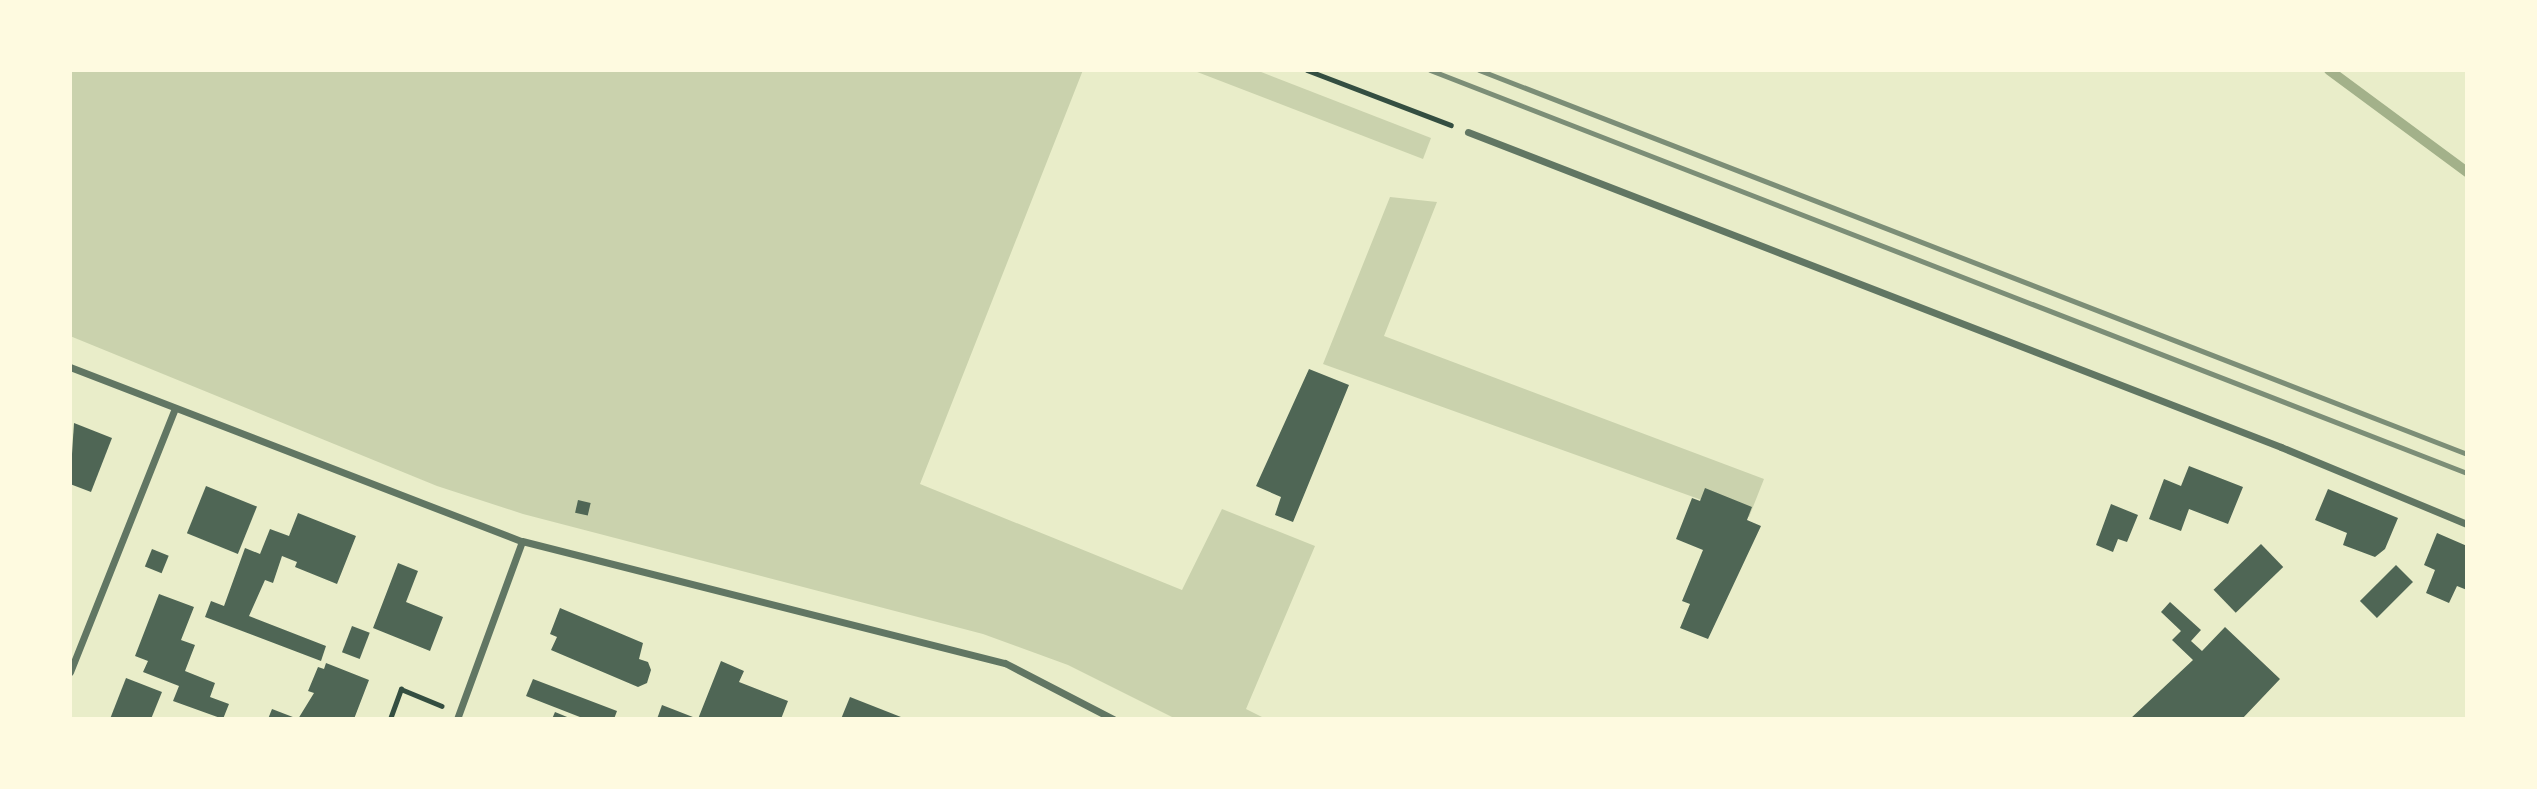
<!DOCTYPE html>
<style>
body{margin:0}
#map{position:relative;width:2537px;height:789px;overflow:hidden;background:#e9edc9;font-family:Montserrat,sans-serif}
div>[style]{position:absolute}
.green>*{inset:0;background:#cad2ad}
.stream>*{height:10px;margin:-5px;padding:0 5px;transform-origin:5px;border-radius:5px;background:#a3b18a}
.building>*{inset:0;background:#4f6655;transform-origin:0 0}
.path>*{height:4.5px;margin:-2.25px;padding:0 2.25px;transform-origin:2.25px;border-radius:2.25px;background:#344e41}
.minor>*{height:7px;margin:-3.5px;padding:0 3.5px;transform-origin:3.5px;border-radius:3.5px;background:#617663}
.rail>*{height:5px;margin:-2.5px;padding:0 2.5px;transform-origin:2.5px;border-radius:2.5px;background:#7c8e77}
span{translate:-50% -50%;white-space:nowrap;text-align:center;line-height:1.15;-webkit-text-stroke:7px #fefae0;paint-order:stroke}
.frame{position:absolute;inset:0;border:72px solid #fefae0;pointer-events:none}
</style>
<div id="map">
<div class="green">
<div style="clip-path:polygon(70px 70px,1083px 70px,920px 484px,1182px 590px,1222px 509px,1315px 546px,1246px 709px,1266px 719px,1176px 719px,1068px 665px,983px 634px,523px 514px,437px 486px,70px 336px)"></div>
<div style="clip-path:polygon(1192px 70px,1256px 70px,1431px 138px,1423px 159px)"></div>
<div style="clip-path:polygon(1390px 197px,1437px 202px,1384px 336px,1764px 479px,1749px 517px,1323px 364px)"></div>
</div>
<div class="stream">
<div style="left:2329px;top:70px;width:172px;rotate:36.5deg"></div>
</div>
<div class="building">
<div style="clip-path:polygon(1309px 369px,1349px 385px,1293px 522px,1275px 515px,1281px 497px,1256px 486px)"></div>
<div style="clip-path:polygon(74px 423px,112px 438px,91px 492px,70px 484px)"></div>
<div style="clip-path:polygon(2189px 466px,2243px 487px,2228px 524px,2189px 509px,2181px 531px,2149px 519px,2164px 479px,2181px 486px)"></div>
<div style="left:206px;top:486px;width:55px;height:51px;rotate:22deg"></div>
<div style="clip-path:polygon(1705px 488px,1752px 507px,1747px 520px,1761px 526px,1708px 639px,1680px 628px,1690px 604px,1682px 601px,1703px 550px,1676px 539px,1692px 498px,1700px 501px)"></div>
<div style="clip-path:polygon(2328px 489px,2398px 518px,2385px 549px,2375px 557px,2343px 545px,2347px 533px,2315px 520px)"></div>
<div style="left:578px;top:500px;width:13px;height:13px;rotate:13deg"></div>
<div style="clip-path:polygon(2111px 504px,2138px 515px,2127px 542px,2118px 539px,2113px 552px,2096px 545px)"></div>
<div style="clip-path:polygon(298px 513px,356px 536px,337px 584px,295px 567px,297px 562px,282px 556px,273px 583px,265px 580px,249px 616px,326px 646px,321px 661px,205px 617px,211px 601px,224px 606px,245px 548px,260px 554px,270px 529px,289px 536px)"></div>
<div style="clip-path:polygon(2437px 533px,2467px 546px,2467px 590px,2457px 586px,2449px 603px,2426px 593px,2435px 570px,2424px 565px)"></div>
<div style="left:2261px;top:544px;width:32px;height:66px;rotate:46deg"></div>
<div style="left:152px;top:549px;width:18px;height:19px;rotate:22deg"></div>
<div style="clip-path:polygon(398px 563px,418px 571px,406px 602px,443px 617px,430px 651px,373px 628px)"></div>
<div style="left:2396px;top:565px;width:24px;height:51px;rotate:45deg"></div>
<div style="clip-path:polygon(159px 594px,194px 607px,181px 640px,195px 645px,185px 671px,215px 683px,210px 697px,229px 704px,223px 719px,173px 701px,179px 686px,143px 672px,148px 661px,135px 656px)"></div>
<div style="clip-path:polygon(2170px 602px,2201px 630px,2191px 641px,2202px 651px,2225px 627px,2280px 679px,2242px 719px,2130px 719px,2193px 660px,2172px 640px,2181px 631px,2161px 612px)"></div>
<div style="clip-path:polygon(560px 608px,643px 643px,639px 659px,648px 662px,651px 670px,647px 683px,638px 687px,551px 650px,557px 637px,550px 634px)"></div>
<div style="left:352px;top:626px;width:19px;height:28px;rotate:21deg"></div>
<div style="clip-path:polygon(721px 661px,744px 671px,739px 682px,788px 701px,781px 719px,698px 719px)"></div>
<div style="clip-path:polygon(326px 663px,369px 680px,354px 719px,298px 719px,314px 693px,308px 691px,318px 667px,324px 669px)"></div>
<div style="clip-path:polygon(126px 678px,162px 692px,151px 719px,110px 719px)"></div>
<div style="clip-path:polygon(533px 679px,617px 711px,614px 719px,585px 719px,526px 696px)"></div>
<div style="clip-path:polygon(850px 697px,906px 719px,841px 719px)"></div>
<div style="clip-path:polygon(662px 705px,698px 719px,657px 719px)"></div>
<div style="clip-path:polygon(272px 709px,298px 719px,268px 719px)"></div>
<div style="clip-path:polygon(555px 712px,572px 719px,552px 719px)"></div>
</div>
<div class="path">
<div style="left:1307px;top:70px;width:154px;rotate:20.9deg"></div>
<div style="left:390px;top:719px;width:32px;rotate:-70deg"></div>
<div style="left:401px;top:689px;width:44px;rotate:22.5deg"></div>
</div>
<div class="minor">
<div style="left:1468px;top:132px;width:872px;rotate:21.18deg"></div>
<div style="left:2281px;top:447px;width:201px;rotate:22.5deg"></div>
<div style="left:70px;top:367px;width:484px;rotate:21.1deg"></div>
<div style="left:522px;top:541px;width:498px;rotate:14.2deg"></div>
<div style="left:1005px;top:663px;width:122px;rotate:27.4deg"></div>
<div style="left:70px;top:672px;width:284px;rotate:-68.3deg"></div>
<div style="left:457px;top:719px;width:189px;rotate:-69.9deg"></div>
</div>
<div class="rail">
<div style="left:1430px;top:70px;width:1113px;rotate:21.24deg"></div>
<div style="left:1479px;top:70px;width:1060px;rotate:21.24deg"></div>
</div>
<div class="frame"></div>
</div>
